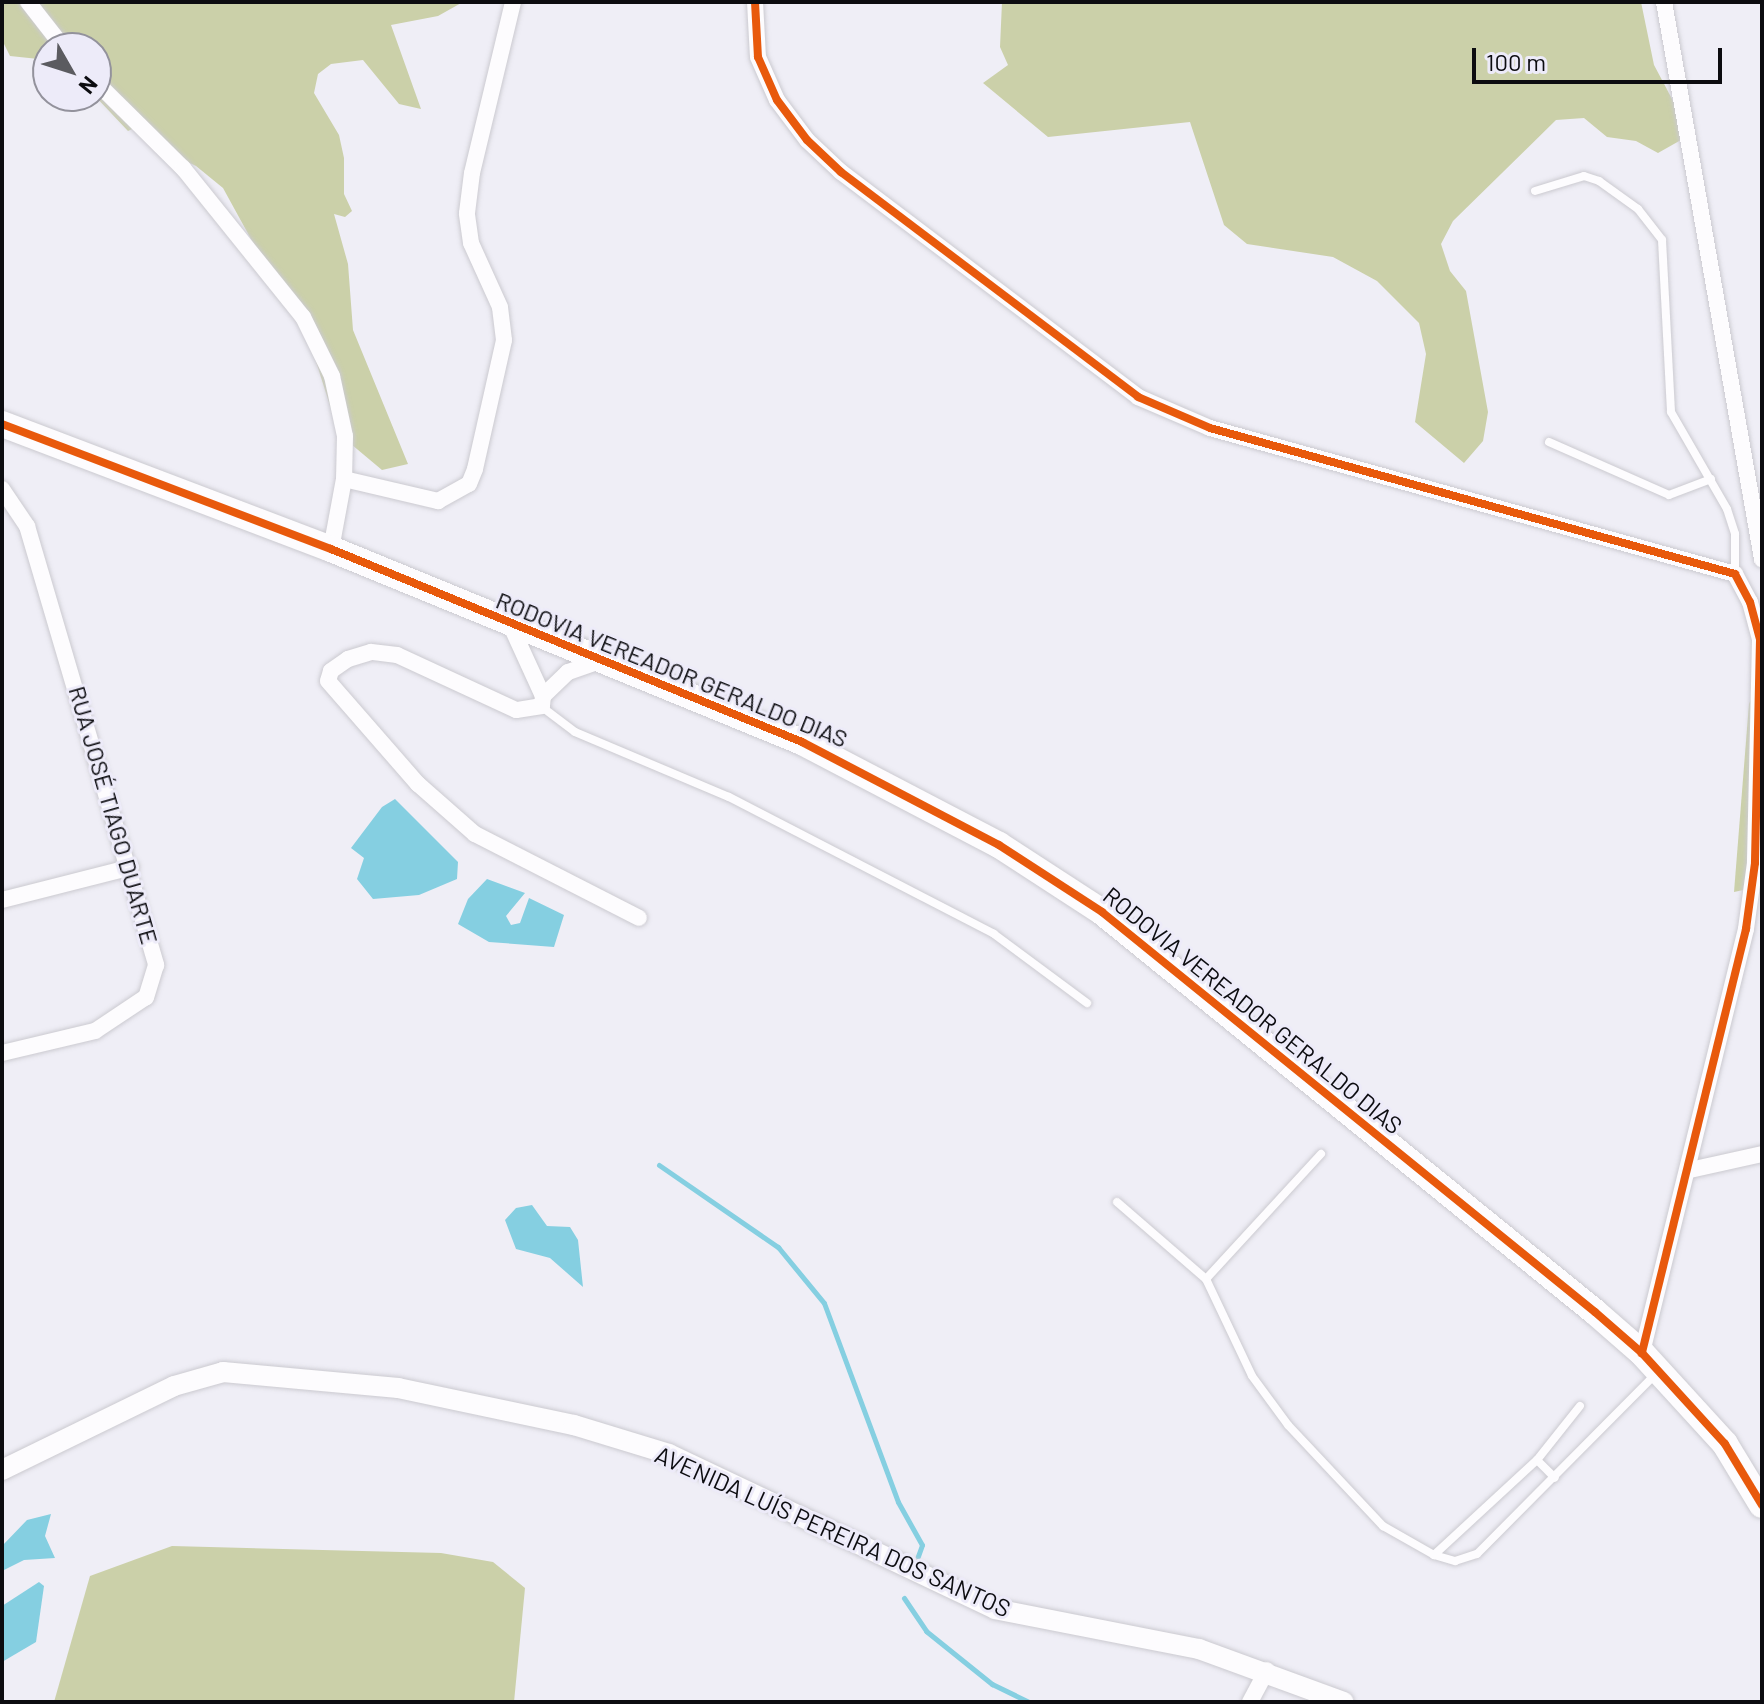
<!DOCTYPE html>
<meta charset="utf-8">
<style>
body{margin:0}
#map{position:relative;width:1764px;height:1704px;overflow:hidden;background:#efeef6;font-family:Barlow,sans-serif}
div>[style]{position:absolute}
.forest>*{inset:0;background:#cbd0a9}
.water>*{inset:0;background:#85cfe1}
.stream>*{height:5px;margin:-2.5px;padding:0 2.5px;transform-origin:2.5px;border-radius:2.5px;background:#85cfe1}
.roads{filter:drop-shadow(0 0 2px #cbcad0) drop-shadow(0 0 2px #cbcad0)}
.service>*{height:8px;margin:-4px;padding:0 4px;transform-origin:4px;border-radius:4px;background:#fdfcfe}
.minor>*{height:16px;margin:-8px;padding:0 8px;transform-origin:8px;border-radius:8px;background:#fdfcfe}
.tertiary>*{height:20px;margin:-10px;padding:0 10px;transform-origin:10px;border-radius:10px;background:#fdfcfe}
.primary>*{height:26px;margin:-13px;padding:0 13px;transform-origin:13px;border-radius:13px;background:#fdfcfe}
.cycleway>*{height:8px;margin:-4px;padding:0 4px;transform-origin:4px;border-radius:4px;background:#e8590c}
span{translate:-50% -50%;white-space:nowrap;text-align:center;line-height:1.15;-webkit-text-stroke:6px #edebf9;paint-order:stroke}
.street-label{font-size:24px;color:#0c0c10}
.frame{position:absolute;inset:0;border:4px solid #0c0c10;pointer-events:none}
.north{position:absolute;left:32px;top:32px;width:80px;height:80px;box-sizing:border-box;background:#edebf9;border:2px solid #93929c;border-radius:50%;rotate:129deg;font-size:22px;font-weight:700;line-height:32px;text-align:center;color:#0c0c10}
.north::after{content:'';display:block;margin:auto;width:28px;height:36px;background:#5b5b60;clip-path:polygon(50% 0,100% 100%,50% 72%,0 100%)}
.scale{position:absolute;left:1472px;top:48px;width:250px;height:36px;box-sizing:border-box;border:4px solid #0c0c10;border-top:0;padding-left:10px;font-size:24px;line-height:28px;white-space:nowrap;color:#0c0c10;-webkit-text-stroke:6px #edebf9;paint-order:stroke}
</style>
<div id="map">
<div class="forest">
<div style="clip-path:polygon(2px 2px,463px 2px,438px 16px,391px 25px,421px 109px,399px 104px,363px 60px,331px 64px,318px 74px,314px 93px,339px 135px,344px 158px,344px 194px,352px 211px,345px 217px,334px 214px,348px 264px,353px 330px,408px 464px,382px 470px,339px 434px,313px 352px,223px 188px,196px 166px,152px 145px,144px 123px,128px 131px,95px 96px,96px 48px,48px 48px,48px 60px,10px 56px,2px 40px)"></div>
<div style="clip-path:polygon(1002px 2px,1641px 2px,1654px 65px,1679px 112px,1681px 140px,1658px 153px,1636px 141px,1607px 137px,1584px 118px,1556px 120px,1453px 221px,1441px 244px,1450px 271px,1466px 291px,1488px 412px,1483px 441px,1464px 463px,1415px 422px,1426px 354px,1419px 323px,1377px 281px,1333px 257px,1247px 244px,1224px 225px,1190px 122px,1048px 137px,983px 83px,1008px 65px,1000px 47px)"></div>
<div style="clip-path:polygon(1762px 673px,1762px 886px,1734px 892px,1749px 704px)"></div>
<div style="clip-path:polygon(172px 1546px,441px 1553px,493px 1562px,525px 1588px,514px 1702px,54px 1702px,90px 1576px)"></div>
</div>
<div class="water">
<div style="clip-path:polygon(395px 799px,458px 862px,457px 879px,419px 895px,373px 899px,357px 879px,364px 858px,351px 848px,382px 807px)"></div>
<div style="clip-path:polygon(487px 879px,525px 893px,506px 916px,511px 925px,520px 923px,529px 898px,564px 915px,554px 947px,489px 942px,458px 924px,468px 899px)"></div>
<div style="clip-path:polygon(532px 1205px,547px 1226px,570px 1227px,578px 1240px,583px 1287px,550px 1258px,516px 1249px,505px 1220px,516px 1208px)"></div>
<div style="clip-path:polygon(51px 1514px,45px 1536px,55px 1558px,24px 1560px,2px 1571px,2px 1546px,27px 1520px)"></div>
<div style="clip-path:polygon(39px 1582px,44px 1586px,36px 1642px,2px 1662px,2px 1606px)"></div>
</div>
<div class="stream">
<div style="left:659px;top:1165px;width:145px;rotate:34.6deg"></div>
<div style="left:778px;top:1247px;width:72px;rotate:50.6deg"></div>
<div style="left:824px;top:1303px;width:212px;rotate:69.6deg"></div>
<div style="left:898px;top:1502px;width:49px;rotate:60.8deg"></div>
<div style="left:922px;top:1545px;width:12px;rotate:110deg"></div>
<div style="left:904px;top:1598px;width:40px;rotate:56deg"></div>
<div style="left:926px;top:1631px;width:85px;rotate:38.8deg"></div>
<div style="left:992px;top:1684px;width:41px;rotate:25.9deg"></div>
</div>
<div class="roads">
<div class="service">
<div style="left:1535px;top:191px;width:51px;rotate:-17deg"></div>
<div style="left:1584px;top:176px;width:16px;rotate:18deg"></div>
<div style="left:1599px;top:181px;width:48px;rotate:35.7deg"></div>
<div style="left:1638px;top:209px;width:39px;rotate:52deg"></div>
<div style="left:1662px;top:240px;width:172px;rotate:87deg"></div>
<div style="left:1671px;top:412px;width:112px;rotate:60deg"></div>
<div style="left:1727px;top:509px;width:26px;rotate:72deg"></div>
<div style="left:1735px;top:534px;width:40px;rotate:90deg"></div>
<div style="left:1549px;top:442px;width:131px;rotate:23.8deg"></div>
<div style="left:1669px;top:495px;width:45px;rotate:-20.9deg"></div>
<div style="left:542px;top:707px;width:41px;rotate:37.1deg"></div>
<div style="left:575px;top:732px;width:167px;rotate:22.9deg"></div>
<div style="left:729px;top:797px;width:298px;rotate:27.3deg"></div>
<div style="left:994px;top:934px;width:116px;rotate:36.6deg"></div>
<div style="left:1117px;top:1202px;width:118px;rotate:40.9deg"></div>
<div style="left:1206px;top:1279px;width:107px;rotate:64.6deg"></div>
<div style="left:1252px;top:1376px;width:61px;rotate:53.7deg"></div>
<div style="left:1288px;top:1425px;width:139px;rotate:46.8deg"></div>
<div style="left:1383px;top:1526px;width:59px;rotate:29.6deg"></div>
<div style="left:1434px;top:1555px;width:22px;rotate:16deg"></div>
<div style="left:1455px;top:1561px;width:23px;rotate:-18deg"></div>
<div style="left:1477px;top:1554px;width:254px;rotate:-45.2deg"></div>
<div style="left:1206px;top:1279px;width:170px;rotate:-47.4deg"></div>
<div style="left:1537px;top:1460px;width:25px;rotate:45deg"></div>
<div style="left:1434px;top:1555px;width:140px;rotate:-42.7deg"></div>
<div style="left:1537px;top:1460px;width:69px;rotate:-51.5deg"></div>
</div>
<div class="minor">
<div style="left:28px;top:2px;width:58px;rotate:52deg"></div>
<div style="left:755px;top:2px;width:55px;rotate:86.9deg"></div>
<div style="left:758px;top:57px;width:47px;rotate:66.2deg"></div>
<div style="left:777px;top:100px;width:50px;rotate:53.1deg"></div>
<div style="left:807px;top:140px;width:47px;rotate:43.3deg"></div>
<div style="left:841px;top:172px;width:373px;rotate:37.1deg"></div>
<div style="left:1138px;top:397px;width:78px;rotate:23.3deg"></div>
<div style="left:1210px;top:428px;width:545px;rotate:15.54deg"></div>
<div style="left:1735px;top:574px;width:32px;rotate:62deg"></div>
<div style="left:1750px;top:602px;width:39px;rotate:75deg"></div>
<div style="left:1760px;top:640px;width:223px;rotate:91.3deg"></div>
<div style="left:1755px;top:863px;width:67px;rotate:97.8deg"></div>
<div style="left:1746px;top:929px;width:437px;rotate:103.8deg"></div>
<div style="left:1664px;top:2px;width:566px;rotate:80.02deg"></div>
<div style="left:96px;top:82px;width:122px;rotate:44.7deg"></div>
<div style="left:183px;top:168px;width:191px;rotate:51.2deg"></div>
<div style="left:303px;top:317px;width:66px;rotate:63.8deg"></div>
<div style="left:332px;top:376px;width:61px;rotate:77.8deg"></div>
<div style="left:345px;top:436px;width:43px;rotate:91.3deg"></div>
<div style="left:344px;top:479px;width:71px;rotate:100.5deg"></div>
<div style="left:344px;top:479px;width:97px;rotate:13.2deg"></div>
<div style="left:438px;top:501px;width:35px;rotate:-29deg"></div>
<div style="left:469px;top:484px;width:16px;rotate:-68deg"></div>
<div style="left:475px;top:469px;width:132px;rotate:-77.3deg"></div>
<div style="left:504px;top:340px;width:33px;rotate:-97deg"></div>
<div style="left:500px;top:307px;width:70px;rotate:-114.4deg"></div>
<div style="left:471px;top:243px;width:30px;rotate:-98deg"></div>
<div style="left:467px;top:213px;width:40px;rotate:-82.9deg"></div>
<div style="left:472px;top:173px;width:176px;rotate:-76.5deg"></div>
<div style="left:2px;top:489px;width:45px;rotate:56deg"></div>
<div style="left:27px;top:526px;width:458px;rotate:73.6deg"></div>
<div style="left:156px;top:965px;width:34px;rotate:107deg"></div>
<div style="left:146px;top:997px;width:61px;rotate:146.3deg"></div>
<div style="left:95px;top:1031px;width:96px;rotate:166.7deg"></div>
<div style="left:510px;top:624px;width:79px;rotate:65.4deg"></div>
<div style="left:600px;top:661px;width:34px;rotate:161deg"></div>
<div style="left:568px;top:672px;width:35px;rotate:136deg"></div>
<div style="left:543px;top:696px;width:10px;rotate:96deg"></div>
<div style="left:542px;top:706px;width:26px;rotate:171deg"></div>
<div style="left:516px;top:710px;width:131px;rotate:-155.2deg"></div>
<div style="left:397px;top:655px;width:26px;rotate:-173deg"></div>
<div style="left:371px;top:652px;width:24px;rotate:163deg"></div>
<div style="left:348px;top:659px;width:21px;rotate:145deg"></div>
<div style="left:331px;top:671px;width:10px;rotate:107deg"></div>
<div style="left:328px;top:681px;width:137px;rotate:48.9deg"></div>
<div style="left:418px;top:784px;width:76px;rotate:41.3deg"></div>
<div style="left:475px;top:834px;width:184px;rotate:27.1deg"></div>
<div style="left:2px;top:900px;width:133px;rotate:-14.3deg"></div>
<div style="left:1690px;top:1170px;width:74px;rotate:-12.5deg"></div>
<div style="left:1250px;top:1702px;width:36px;rotate:-62deg"></div>
</div>
<div class="tertiary">
<div style="left:2px;top:1470px;width:191px;rotate:-26deg"></div>
<div style="left:174px;top:1386px;width:51px;rotate:-15.9deg"></div>
<div style="left:223px;top:1372px;width:176px;rotate:5.2deg"></div>
<div style="left:398px;top:1388px;width:180px;rotate:11.9deg"></div>
<div style="left:574px;top:1425px;width:99px;rotate:17deg"></div>
<div style="left:669px;top:1454px;width:361px;rotate:25.4deg"></div>
<div style="left:995px;top:1609px;width:208px;rotate:11.1deg"></div>
<div style="left:1199px;top:1649px;width:154px;rotate:20.1deg"></div>
</div>
<div class="primary">
<div style="left:2px;top:424px;width:352px;rotate:20.8deg"></div>
<div style="left:331px;top:549px;width:509px;rotate:22.28deg"></div>
<div style="left:802px;top:742px;width:222px;rotate:27.6deg"></div>
<div style="left:999px;top:845px;width:123px;rotate:33deg"></div>
<div style="left:1102px;top:912px;width:635px;rotate:39.05deg"></div>
<div style="left:1595px;top:1312px;width:62px;rotate:41.1deg"></div>
<div style="left:1642px;top:1353px;width:123px;rotate:47.6deg"></div>
<div style="left:1725px;top:1444px;width:71px;rotate:58.8deg"></div>
</div>
</div>
<div class="cycleway">
<div style="left:755px;top:2px;width:55px;rotate:86.9deg"></div>
<div style="left:758px;top:57px;width:47px;rotate:66.2deg"></div>
<div style="left:777px;top:100px;width:50px;rotate:53.1deg"></div>
<div style="left:807px;top:140px;width:47px;rotate:43.3deg"></div>
<div style="left:841px;top:172px;width:373px;rotate:37.1deg"></div>
<div style="left:1138px;top:397px;width:78px;rotate:23.3deg"></div>
<div style="left:1210px;top:428px;width:545px;rotate:15.54deg"></div>
<div style="left:1735px;top:574px;width:32px;rotate:62deg"></div>
<div style="left:1750px;top:602px;width:39px;rotate:75deg"></div>
<div style="left:1760px;top:640px;width:223px;rotate:91.3deg"></div>
<div style="left:1755px;top:863px;width:67px;rotate:97.8deg"></div>
<div style="left:1746px;top:929px;width:437px;rotate:103.8deg"></div>
<div style="left:2px;top:424px;width:352px;rotate:20.8deg"></div>
<div style="left:331px;top:549px;width:509px;rotate:22.28deg"></div>
<div style="left:802px;top:742px;width:222px;rotate:27.6deg"></div>
<div style="left:999px;top:845px;width:123px;rotate:33deg"></div>
<div style="left:1102px;top:912px;width:635px;rotate:39.05deg"></div>
<div style="left:1595px;top:1312px;width:62px;rotate:41.1deg"></div>
<div style="left:1642px;top:1353px;width:123px;rotate:47.6deg"></div>
<div style="left:1725px;top:1444px;width:71px;rotate:58.8deg"></div>
</div>
<div class="street-label">
<span style="left:672px;top:669px;rotate:22deg">RODOVIA VEREADOR GERALDO DIAS</span>
<span style="left:114px;top:815px;rotate:74deg">RUA JOSÉ TIAGO DUARTE</span>
<span style="left:1253px;top:1010px;rotate:39deg">RODOVIA VEREADOR GERALDO DIAS</span>
<span style="left:833px;top:1531px;rotate:24deg">AVENIDA LUÍS PEREIRA DOS SANTOS</span>
</div>
<div class="frame"></div>
<div class="north">N</div>
<div class="scale">100 m</div>
</div>
